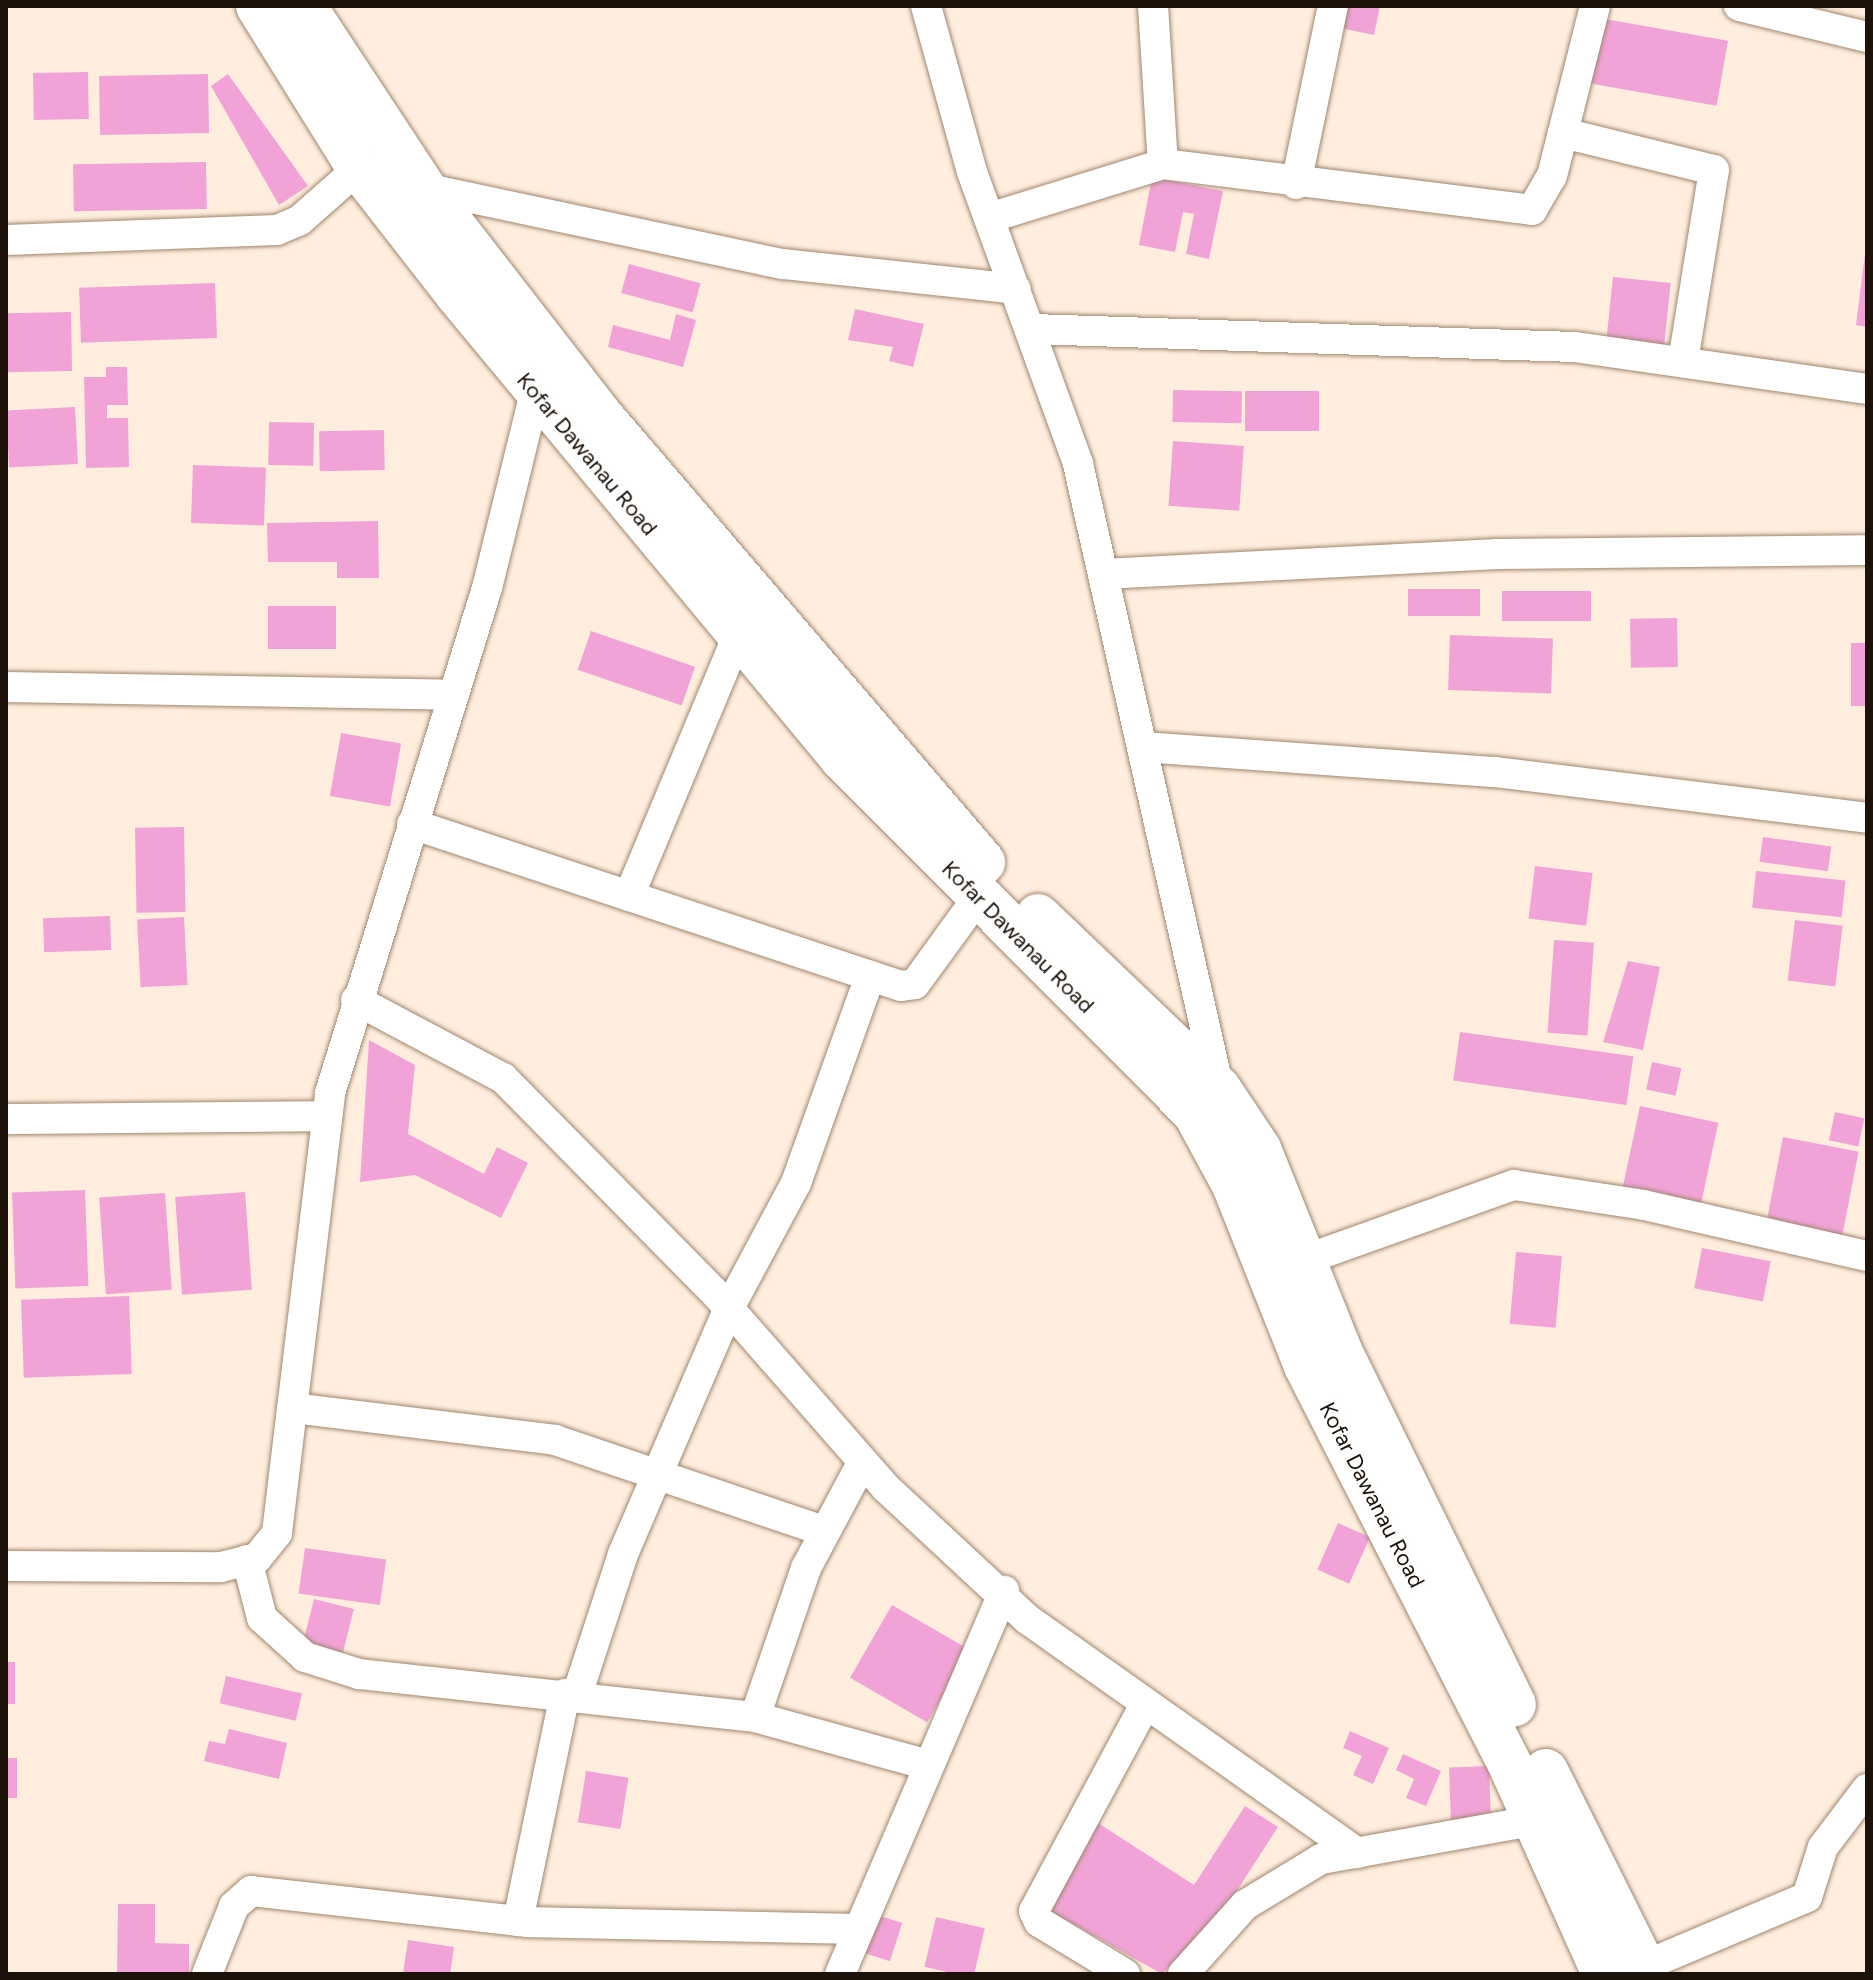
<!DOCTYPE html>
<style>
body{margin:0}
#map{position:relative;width:1873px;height:1980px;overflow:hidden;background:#ffeede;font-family:Figtree,sans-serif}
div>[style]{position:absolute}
.building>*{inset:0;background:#f1a3d7;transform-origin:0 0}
.roads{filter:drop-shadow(0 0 2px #a0876f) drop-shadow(0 0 2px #a0876f)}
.street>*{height:30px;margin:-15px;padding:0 15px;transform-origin:15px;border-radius:15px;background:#fff}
.secondary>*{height:44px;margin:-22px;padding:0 22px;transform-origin:22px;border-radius:22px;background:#fff}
span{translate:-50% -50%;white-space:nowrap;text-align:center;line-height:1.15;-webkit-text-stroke:8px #fefefe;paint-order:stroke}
.street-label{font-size:22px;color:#1c1209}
.frame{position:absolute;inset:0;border:8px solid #1c1209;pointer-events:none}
</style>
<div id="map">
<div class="building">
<div style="clip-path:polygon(1345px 6px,1380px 6px,1374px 35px,1340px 28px)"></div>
<div style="left:1599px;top:18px;width:131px;height:66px;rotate:10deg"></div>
<div style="left:88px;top:72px;width:47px;height:55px;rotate:89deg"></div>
<div style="left:208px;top:74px;width:59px;height:109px;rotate:89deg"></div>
<div style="clip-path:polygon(228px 74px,308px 186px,279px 205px,211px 86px)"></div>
<div style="left:206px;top:162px;width:47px;height:133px;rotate:89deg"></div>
<div style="clip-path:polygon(1152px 177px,1223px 191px,1209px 259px,1186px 254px,1194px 214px,1183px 212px,1175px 252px,1139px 245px)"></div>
<div style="clip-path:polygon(1865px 254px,1867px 254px,1867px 327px,1856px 325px)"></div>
<div style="left:629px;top:264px;width:74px;height:30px;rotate:15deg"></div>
<div style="left:1613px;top:277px;width:58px;height:70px;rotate:6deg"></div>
<div style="left:215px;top:283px;width:55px;height:136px;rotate:88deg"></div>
<div style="clip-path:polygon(855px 309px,924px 324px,913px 367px,889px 361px,893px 347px,848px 340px)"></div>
<div style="left:71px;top:312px;width:59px;height:65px;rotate:89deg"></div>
<div style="clip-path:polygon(676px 314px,696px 320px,683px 367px,608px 347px,613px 325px,670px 340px)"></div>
<div style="clip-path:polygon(106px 367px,127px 367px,128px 405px,107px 405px,107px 418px,128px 418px,129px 467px,86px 468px,84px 377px,106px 377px)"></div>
<div style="left:1173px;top:390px;width:69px;height:32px;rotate:1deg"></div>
<div style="left:1245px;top:391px;width:74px;height:40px"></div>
<div style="left:75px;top:407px;width:57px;height:69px;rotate:87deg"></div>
<div style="left:269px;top:422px;width:45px;height:43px;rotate:1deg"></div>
<div style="left:384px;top:430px;width:40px;height:65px;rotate:89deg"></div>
<div style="left:1173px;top:441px;width:71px;height:65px;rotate:4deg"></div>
<div style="left:193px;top:465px;width:73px;height:58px;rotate:2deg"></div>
<div style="clip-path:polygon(378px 521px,379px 578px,337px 578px,337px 562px,268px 562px,267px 523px)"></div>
<div style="left:1408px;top:589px;width:72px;height:27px"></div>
<div style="left:1502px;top:591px;width:89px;height:30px"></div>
<div style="left:268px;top:606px;width:68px;height:43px"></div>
<div style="left:1677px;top:618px;width:49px;height:47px;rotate:89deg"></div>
<div style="left:591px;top:631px;width:110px;height:41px;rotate:19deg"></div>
<div style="left:1450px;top:635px;width:103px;height:55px;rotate:2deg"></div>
<div style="left:1851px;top:643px;width:16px;height:63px"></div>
<div style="left:341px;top:733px;width:61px;height:64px;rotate:10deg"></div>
<div style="left:184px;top:827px;width:85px;height:49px;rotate:89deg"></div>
<div style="left:1763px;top:837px;width:69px;height:25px;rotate:8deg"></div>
<div style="left:1535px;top:866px;width:58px;height:53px;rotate:7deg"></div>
<div style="left:1756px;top:871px;width:90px;height:37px;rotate:6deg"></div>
<div style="left:110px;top:916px;width:34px;height:67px;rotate:88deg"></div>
<div style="left:184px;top:917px;width:68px;height:47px;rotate:87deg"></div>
<div style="left:1795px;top:920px;width:48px;height:61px;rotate:7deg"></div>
<div style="left:1554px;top:940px;width:40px;height:93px;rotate:4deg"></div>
<div style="clip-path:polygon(1628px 961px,1660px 967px,1643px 1050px,1603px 1042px)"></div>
<div style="left:1460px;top:1032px;width:175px;height:49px;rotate:8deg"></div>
<div style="clip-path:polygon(369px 1040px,415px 1065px,408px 1134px,484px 1174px,497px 1147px,528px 1163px,501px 1218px,415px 1175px,360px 1182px)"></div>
<div style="left:1652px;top:1062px;width:30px;height:28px;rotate:12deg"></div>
<div style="left:1640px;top:1106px;width:80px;height:85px;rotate:12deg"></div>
<div style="left:1835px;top:1112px;width:30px;height:29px;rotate:12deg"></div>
<div style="left:1783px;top:1137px;width:77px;height:87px;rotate:11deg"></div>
<div style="left:85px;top:1190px;width:96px;height:73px;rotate:88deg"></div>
<div style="left:245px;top:1192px;width:98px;height:70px;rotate:86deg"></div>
<div style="left:165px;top:1193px;width:97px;height:66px;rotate:86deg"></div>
<div style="left:1702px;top:1248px;width:70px;height:41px;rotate:11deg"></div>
<div style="left:1516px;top:1252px;width:46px;height:72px;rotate:5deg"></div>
<div style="left:129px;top:1296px;width:78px;height:108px;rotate:88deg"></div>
<div style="left:1338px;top:1523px;width:35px;height:51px;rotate:24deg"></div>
<div style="left:305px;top:1548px;width:82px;height:46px;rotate:8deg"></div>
<div style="left:314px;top:1599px;width:41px;height:50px;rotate:14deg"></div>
<div style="left:892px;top:1605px;width:89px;height:84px;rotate:30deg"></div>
<div style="left:6px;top:1662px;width:9px;height:42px"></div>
<div style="left:226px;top:1676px;width:78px;height:28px;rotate:13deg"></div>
<div style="clip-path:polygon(229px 1729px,287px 1743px,279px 1779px,204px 1761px,209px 1741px,225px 1744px)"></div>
<div style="clip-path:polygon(1350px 1731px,1389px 1748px,1373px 1784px,1353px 1775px,1362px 1756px,1343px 1748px)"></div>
<div style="clip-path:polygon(1403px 1754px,1441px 1771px,1426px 1806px,1406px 1798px,1414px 1779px,1396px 1770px)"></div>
<div style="left:6px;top:1758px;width:11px;height:40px"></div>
<div style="left:1489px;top:1766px;width:60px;height:40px;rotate:88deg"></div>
<div style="left:586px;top:1771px;width:43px;height:52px;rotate:9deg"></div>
<div style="clip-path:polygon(1245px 1806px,1278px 1827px,1227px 1906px,1162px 1974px,1045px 1908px,1098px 1823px,1194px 1885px)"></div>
<div style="clip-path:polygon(118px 1904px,155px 1904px,155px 1943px,189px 1944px,189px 1974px,117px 1974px)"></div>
<div style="left:868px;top:1912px;width:36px;height:40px;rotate:18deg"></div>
<div style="left:936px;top:1917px;width:50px;height:51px;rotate:13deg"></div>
<div style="clip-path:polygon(408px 1940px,454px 1947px,450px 1974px,403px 1974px)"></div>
</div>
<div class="roads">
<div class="street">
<div style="left:926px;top:6px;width:172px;rotate:74.5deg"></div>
<div style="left:972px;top:172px;width:311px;rotate:70deg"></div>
<div style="left:1078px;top:464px;width:641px;rotate:77.29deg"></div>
<div style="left:1153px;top:6px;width:158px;rotate:86.4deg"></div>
<div style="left:1739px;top:6px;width:132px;rotate:13.6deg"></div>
<div style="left:1563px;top:133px;width:155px;rotate:13.8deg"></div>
<div style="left:1714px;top:170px;width:194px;rotate:99.2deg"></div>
<div style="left:1296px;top:184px;width:182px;rotate:-78.3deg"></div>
<div style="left:424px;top:188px;width:367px;rotate:12deg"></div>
<div style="left:783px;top:264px;width:234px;rotate:6.1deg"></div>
<div style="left:989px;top:218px;width:182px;rotate:-17.2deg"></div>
<div style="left:1163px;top:164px;width:372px;rotate:7.1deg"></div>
<div style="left:1532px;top:210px;width:39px;rotate:-60deg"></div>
<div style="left:1552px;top:176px;width:175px;rotate:-75.8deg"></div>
<div style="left:6px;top:240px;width:271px;rotate:-2.1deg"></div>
<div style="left:277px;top:230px;width:25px;rotate:-23deg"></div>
<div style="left:300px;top:220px;width:79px;rotate:-41.4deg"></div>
<div style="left:1032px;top:329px;width:543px;rotate:1.9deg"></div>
<div style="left:1575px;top:347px;width:295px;rotate:8.2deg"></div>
<div style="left:1103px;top:574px;width:395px;rotate:-2.9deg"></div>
<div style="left:1497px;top:554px;width:370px;rotate:-0.6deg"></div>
<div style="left:6px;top:687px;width:447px;rotate:1deg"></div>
<div style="left:1144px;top:747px;width:352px;rotate:4.1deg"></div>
<div style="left:1495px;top:772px;width:375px;rotate:7deg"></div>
<div style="left:412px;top:824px;width:515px;rotate:18.33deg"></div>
<div style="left:901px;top:986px;width:14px;rotate:-8deg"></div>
<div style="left:915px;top:984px;width:109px;rotate:-54deg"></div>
<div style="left:629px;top:896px;width:283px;rotate:-67.3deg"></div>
<div style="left:356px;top:1000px;width:166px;rotate:28deg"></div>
<div style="left:503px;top:1078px;width:306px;rotate:45.4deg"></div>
<div style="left:718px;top:1296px;width:254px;rotate:48.8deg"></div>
<div style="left:885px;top:1487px;width:194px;rotate:42.9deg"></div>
<div style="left:1027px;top:1619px;width:405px;rotate:35.3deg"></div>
<div style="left:6px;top:1119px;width:321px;rotate:-0.5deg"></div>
<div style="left:1304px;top:1260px;width:223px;rotate:-19.7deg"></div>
<div style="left:1514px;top:1185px;width:132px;rotate:8.7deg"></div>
<div style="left:1644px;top:1205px;width:229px;rotate:12.9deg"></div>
<div style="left:292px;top:1408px;width:265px;rotate:6.9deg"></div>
<div style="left:555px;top:1440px;width:284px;rotate:18.7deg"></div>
<div style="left:247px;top:1560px;width:60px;rotate:75.5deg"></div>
<div style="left:262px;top:1618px;width:58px;rotate:42.2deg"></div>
<div style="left:305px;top:1657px;width:57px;rotate:17.5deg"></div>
<div style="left:359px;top:1674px;width:398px;rotate:6.2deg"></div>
<div style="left:755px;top:1717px;width:176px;rotate:15.5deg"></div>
<div style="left:6px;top:1566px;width:215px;rotate:0.3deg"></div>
<div style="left:221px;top:1567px;width:37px;rotate:-14deg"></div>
<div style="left:257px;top:1558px;width:32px;rotate:-51deg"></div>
<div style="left:277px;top:1533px;width:443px;rotate:-83.1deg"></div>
<div style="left:330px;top:1093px;width:529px;rotate:-72.73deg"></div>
<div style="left:487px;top:588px;width:202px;rotate:-76.2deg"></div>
<div style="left:577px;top:1695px;width:148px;rotate:-71.9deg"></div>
<div style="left:623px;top:1554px;width:268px;rotate:-66.7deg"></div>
<div style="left:729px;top:1308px;width:142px;rotate:-61.8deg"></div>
<div style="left:796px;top:1183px;width:220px;rotate:-70.3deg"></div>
<div style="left:755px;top:1717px;width:157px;rotate:-71.1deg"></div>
<div style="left:806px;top:1568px;width:119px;rotate:-61.9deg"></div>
<div style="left:518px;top:1921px;width:232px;rotate:-78.3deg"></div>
<div style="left:1644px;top:1966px;width:177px;rotate:-22.9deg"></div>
<div style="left:1807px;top:1897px;width:52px;rotate:-72.3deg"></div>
<div style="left:1823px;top:1847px;width:73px;rotate:-52.8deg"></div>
<div style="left:207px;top:1974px;width:73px;rotate:-68.3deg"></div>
<div style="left:234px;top:1906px;width:23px;rotate:-41deg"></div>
<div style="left:251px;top:1891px;width:278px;rotate:6.4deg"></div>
<div style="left:527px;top:1922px;width:328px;rotate:1.2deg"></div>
<div style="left:840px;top:1974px;width:417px;rotate:-66.8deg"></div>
<div style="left:1125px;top:1974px;width:100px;rotate:-148.8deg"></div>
<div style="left:1039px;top:1922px;width:12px;rotate:-114deg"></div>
<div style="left:1034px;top:1911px;width:234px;rotate:-61.7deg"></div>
<div style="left:1183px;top:1974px;width:93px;rotate:-48.1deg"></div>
<div style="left:1245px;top:1905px;width:89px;rotate:-31.2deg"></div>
<div style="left:1321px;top:1859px;width:219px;rotate:-10.2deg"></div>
</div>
<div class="secondary">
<div style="left:258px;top:6px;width:191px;rotate:58.1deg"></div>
<div style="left:359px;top:168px;width:160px;rotate:52.1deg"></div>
<div style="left:457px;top:294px;width:603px;rotate:50.32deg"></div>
<div style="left:842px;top:758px;width:501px;rotate:45.16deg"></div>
<div style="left:1195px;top:1113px;width:82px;rotate:61.6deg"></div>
<div style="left:1234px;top:1185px;width:195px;rotate:68.3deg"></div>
<div style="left:1306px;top:1366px;width:453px;rotate:62.9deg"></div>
<div style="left:1512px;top:1769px;width:225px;rotate:65.8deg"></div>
<div style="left:304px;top:6px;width:218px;rotate:56.6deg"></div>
<div style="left:424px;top:188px;width:287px;rotate:52.2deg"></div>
<div style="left:600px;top:415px;width:589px;rotate:49.41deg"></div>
<div style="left:1038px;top:916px;width:250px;rotate:43.7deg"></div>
<div style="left:1219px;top:1089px;width:72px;rotate:56.3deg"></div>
<div style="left:1259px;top:1149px;width:218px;rotate:68.1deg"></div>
<div style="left:1340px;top:1351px;width:394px;rotate:63.8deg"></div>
<div style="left:1546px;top:1771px;width:227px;rotate:63.5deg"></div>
</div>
</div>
<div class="street-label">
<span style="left:587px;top:454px;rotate:50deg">Kofar Dawanau Road</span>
<span style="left:1018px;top:937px;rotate:45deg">Kofar Dawanau Road</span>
<span style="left:1372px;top:1495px;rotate:63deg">Kofar Dawanau Road</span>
</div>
<div class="frame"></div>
</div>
